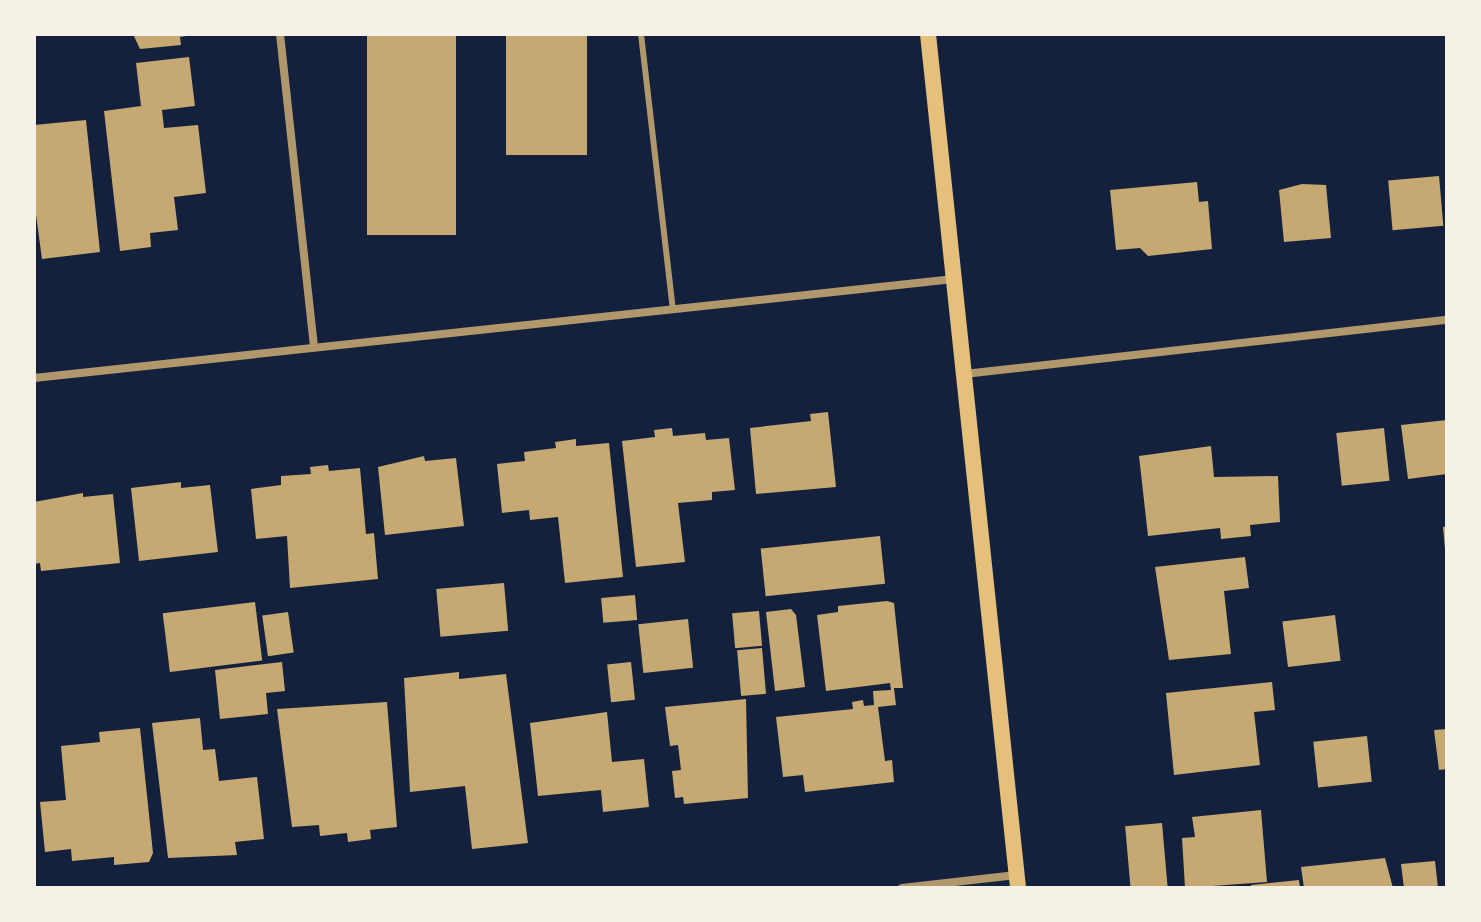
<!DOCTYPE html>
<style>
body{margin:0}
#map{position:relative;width:1481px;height:922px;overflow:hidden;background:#14213d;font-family:Manrope,sans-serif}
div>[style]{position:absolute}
.building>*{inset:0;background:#c6a872;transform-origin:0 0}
.service>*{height:6px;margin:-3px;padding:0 3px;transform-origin:3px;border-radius:3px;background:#b1986c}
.minor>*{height:8px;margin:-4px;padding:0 4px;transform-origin:4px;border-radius:4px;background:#b1986c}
.secondary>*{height:16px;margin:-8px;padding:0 8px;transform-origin:8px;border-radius:8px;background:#e5c07b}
span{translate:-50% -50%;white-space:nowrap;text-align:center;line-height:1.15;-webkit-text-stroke:6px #f6f1e7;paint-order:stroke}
.frame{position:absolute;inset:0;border:36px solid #f6f1e7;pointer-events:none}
</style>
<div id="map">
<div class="building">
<div style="clip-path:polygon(133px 34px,185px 34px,186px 36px,180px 37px,181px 45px,140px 49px)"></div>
<div style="left:367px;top:34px;width:89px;height:201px"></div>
<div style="left:506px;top:34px;width:81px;height:121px"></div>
<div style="clip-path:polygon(189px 57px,195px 106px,162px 110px,164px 128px,198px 125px,206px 193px,174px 197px,178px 230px,150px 233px,151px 247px,120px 251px,104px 111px,141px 106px,136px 63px)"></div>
<div style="clip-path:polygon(86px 120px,100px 252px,42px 259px,34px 200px,34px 125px)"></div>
<div style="left:1439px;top:176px;width:50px;height:51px;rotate:85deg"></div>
<div style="clip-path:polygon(1197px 182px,1199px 202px,1208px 201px,1212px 249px,1148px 256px,1140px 248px,1116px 250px,1110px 190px)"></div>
<div style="clip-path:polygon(1302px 184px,1326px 185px,1331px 238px,1284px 242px,1279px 190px)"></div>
<div style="clip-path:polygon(828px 412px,836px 487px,756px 494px,750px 428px,811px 421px,810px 414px)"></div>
<div style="clip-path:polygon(1447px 420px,1447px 474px,1408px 479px,1401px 425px)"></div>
<div style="clip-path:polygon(672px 428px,673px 436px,705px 433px,706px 440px,729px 438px,735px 490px,712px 492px,712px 500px,678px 503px,685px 562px,636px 567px,622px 441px,655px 437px,654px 430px)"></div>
<div style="left:1384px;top:428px;width:53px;height:48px;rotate:84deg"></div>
<div style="clip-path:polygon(576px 439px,576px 446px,609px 443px,623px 577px,565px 583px,558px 517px,530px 520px,529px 510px,502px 513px,497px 464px,525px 461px,524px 452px,556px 448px,555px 442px)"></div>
<div style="clip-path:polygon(1211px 446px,1214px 477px,1278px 476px,1280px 522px,1250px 525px,1251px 536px,1221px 539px,1220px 528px,1148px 536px,1139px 456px)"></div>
<div style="clip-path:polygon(424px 456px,425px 461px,456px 458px,464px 526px,385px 535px,378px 467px)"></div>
<div style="clip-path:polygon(328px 465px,329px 471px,360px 468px,366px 534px,374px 533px,378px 579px,290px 588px,287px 536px,256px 539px,251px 489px,281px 485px,281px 476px,311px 474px,310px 467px)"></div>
<div style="clip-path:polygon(181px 482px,181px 488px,210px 485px,218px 552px,139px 561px,131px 488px)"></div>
<div style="clip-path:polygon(83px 493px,83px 497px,113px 494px,120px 563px,41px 571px,40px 563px,34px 564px,34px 502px)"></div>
<div style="clip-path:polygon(1447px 526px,1447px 549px,1445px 549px,1443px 527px)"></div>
<div style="left:880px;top:536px;width:48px;height:120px;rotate:84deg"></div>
<div style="clip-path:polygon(1245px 557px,1249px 588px,1224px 591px,1231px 654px,1169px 660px,1155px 567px)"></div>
<div style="left:504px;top:583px;width:48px;height:68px;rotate:85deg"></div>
<div style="left:635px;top:595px;width:25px;height:34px;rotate:85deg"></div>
<div style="clip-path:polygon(887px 601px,894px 603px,903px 688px,894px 688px,896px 705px,878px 707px,885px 761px,892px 760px,894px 782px,805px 792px,803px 775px,783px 777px,776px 717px,853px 709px,852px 702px,863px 700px,864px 706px,874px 705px,873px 691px,891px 690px,890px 683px,826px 691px,817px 615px,838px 612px,838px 606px)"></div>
<div style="left:255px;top:602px;width:59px;height:93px;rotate:83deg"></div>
<div style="clip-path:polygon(791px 609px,796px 615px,805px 687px,775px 691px,766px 612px)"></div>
<div style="left:759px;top:611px;width:35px;height:27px;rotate:85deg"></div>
<div style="left:288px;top:612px;width:41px;height:26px;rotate:82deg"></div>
<div style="left:1335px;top:615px;width:46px;height:53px;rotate:83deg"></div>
<div style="left:688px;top:619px;width:49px;height:50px;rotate:84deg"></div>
<div style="left:762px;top:648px;width:46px;height:25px;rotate:85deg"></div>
<div style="clip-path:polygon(282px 662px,285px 691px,266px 693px,268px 714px,220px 719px,215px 670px)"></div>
<div style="left:631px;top:662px;width:38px;height:24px;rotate:84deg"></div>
<div style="clip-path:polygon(459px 672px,459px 679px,506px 674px,528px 843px,472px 849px,465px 786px,410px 792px,404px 678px)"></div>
<div style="clip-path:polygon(1272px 682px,1275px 710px,1254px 712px,1260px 765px,1174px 775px,1166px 693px)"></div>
<div style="clip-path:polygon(746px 699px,748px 798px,684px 804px,683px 797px,675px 798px,672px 771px,681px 770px,678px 745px,670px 746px,665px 707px)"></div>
<div style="clip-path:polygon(387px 702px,397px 827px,370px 830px,371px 839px,348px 842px,347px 833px,320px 836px,319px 825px,292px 827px,277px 709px)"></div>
<div style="clip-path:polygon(607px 712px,612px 762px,644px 759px,649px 807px,603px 812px,601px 790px,538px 796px,530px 723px)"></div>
<div style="clip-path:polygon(200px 718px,203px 750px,215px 749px,219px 781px,257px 777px,264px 839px,235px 842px,237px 855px,168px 858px,152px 723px)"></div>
<div style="clip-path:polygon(140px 728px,153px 853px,149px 862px,114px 865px,114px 857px,72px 861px,71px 849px,45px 852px,40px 802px,66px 800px,61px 746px,100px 742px,99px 732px)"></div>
<div style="clip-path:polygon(1447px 729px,1447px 769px,1439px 770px,1434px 730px)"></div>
<div style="left:1367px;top:736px;width:46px;height:54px;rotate:84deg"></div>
<div style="clip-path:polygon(1261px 810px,1267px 882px,1185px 888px,1182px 838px,1195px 837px,1192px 817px)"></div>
<div style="left:1162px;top:823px;width:65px;height:37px;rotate:85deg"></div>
<div style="clip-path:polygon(1385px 858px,1393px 888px,1304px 888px,1301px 867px)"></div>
<div style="clip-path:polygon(1435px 861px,1438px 888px,1404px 888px,1401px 864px)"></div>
<div style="clip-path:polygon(1299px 880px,1300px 888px,1252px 888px,1251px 885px)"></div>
</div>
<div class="service">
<div style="left:641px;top:34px;width:277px;rotate:83.4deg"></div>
</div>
<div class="minor">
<div style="left:280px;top:34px;width:315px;rotate:83.8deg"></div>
<div style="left:964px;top:374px;width:486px;rotate:-6.4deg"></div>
<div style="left:34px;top:378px;width:925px;rotate:-6.14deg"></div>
<div style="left:902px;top:888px;width:115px;rotate:-6.5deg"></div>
</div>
<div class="secondary">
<div style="left:928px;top:34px;width:859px;rotate:83.98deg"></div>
</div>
<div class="frame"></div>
</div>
